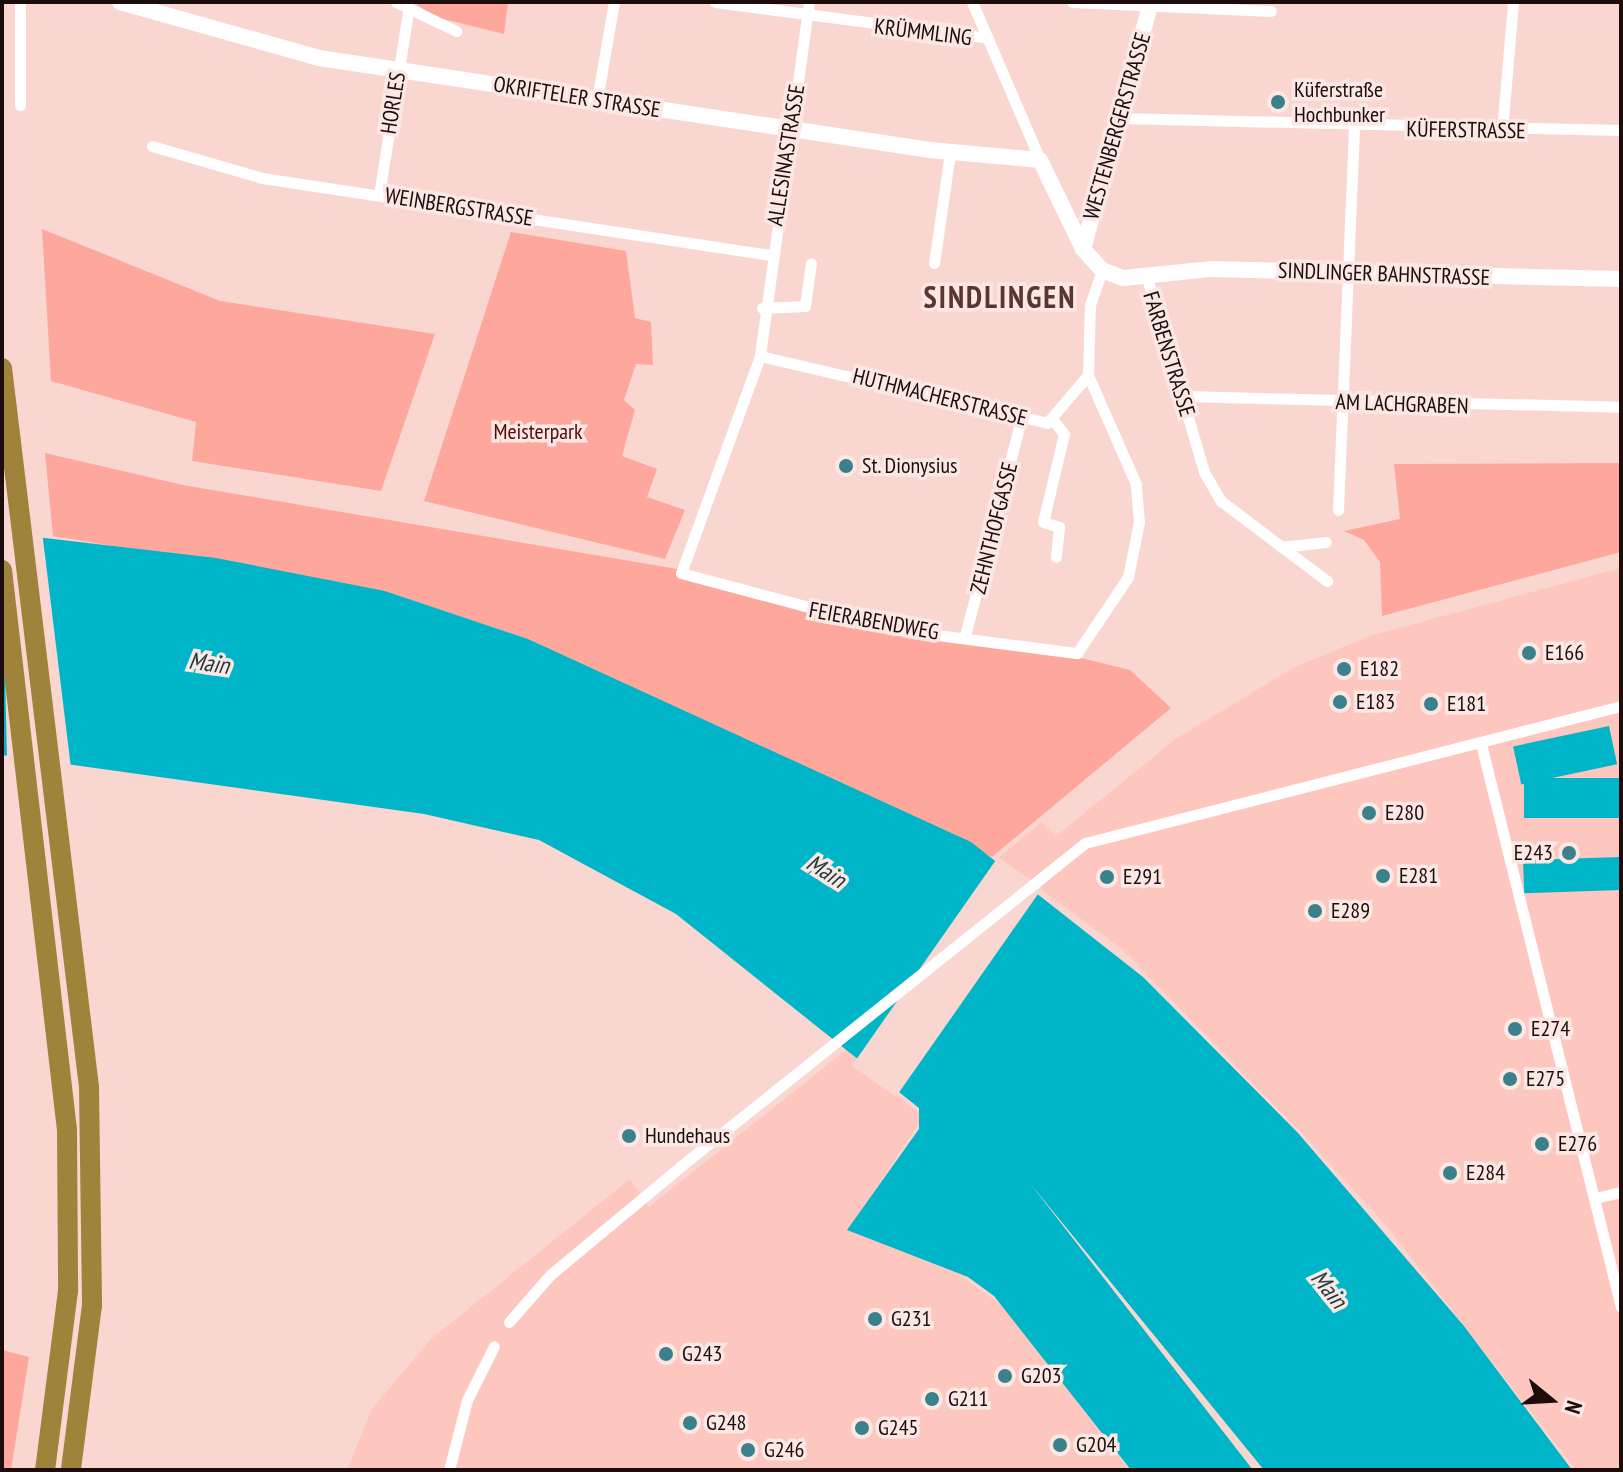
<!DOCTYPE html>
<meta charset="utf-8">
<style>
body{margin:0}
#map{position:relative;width:1623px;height:1472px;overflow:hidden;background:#fad6d1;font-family:"PT Sans Narrow",sans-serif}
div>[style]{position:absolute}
.built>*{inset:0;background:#fdc7c0}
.green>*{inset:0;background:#fea79d}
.water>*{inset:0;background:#00b5c7;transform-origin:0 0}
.pier>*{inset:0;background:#fad6d1;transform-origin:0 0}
.street>*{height:11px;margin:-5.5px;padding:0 5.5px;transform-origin:5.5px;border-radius:5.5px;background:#fff}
.secondary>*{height:16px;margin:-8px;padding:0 8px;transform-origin:8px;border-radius:8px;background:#fff}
.highway>*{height:20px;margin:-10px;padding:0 10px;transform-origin:10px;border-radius:10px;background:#a0833b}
.dots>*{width:22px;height:22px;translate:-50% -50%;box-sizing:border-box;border:4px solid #fbe8e5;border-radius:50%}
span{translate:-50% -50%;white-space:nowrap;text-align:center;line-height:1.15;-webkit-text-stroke:7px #fbe8e5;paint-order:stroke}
.street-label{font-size:22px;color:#1c0d0c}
.poi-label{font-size:22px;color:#1c0d0c}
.left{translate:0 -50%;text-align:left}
.right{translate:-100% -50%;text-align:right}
.park-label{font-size:22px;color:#570909}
.water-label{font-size:24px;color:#1d3b3f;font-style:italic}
.district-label{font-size:30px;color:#5a3632;font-weight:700;letter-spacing:2px}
.frame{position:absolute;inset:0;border:4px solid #1c0d0c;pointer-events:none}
.north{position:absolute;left:1511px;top:1360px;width:80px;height:80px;-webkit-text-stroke:6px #fbe8e5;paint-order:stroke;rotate:108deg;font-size:22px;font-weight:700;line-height:32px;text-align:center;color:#1c0d0c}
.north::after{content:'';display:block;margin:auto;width:28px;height:36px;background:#1c0d0c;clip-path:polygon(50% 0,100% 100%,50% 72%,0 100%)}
</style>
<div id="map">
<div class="built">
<div style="clip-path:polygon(1621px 568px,1621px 1470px,1576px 1470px,1386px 1225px,1300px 1131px,1122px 949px,998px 858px,1042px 822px,1056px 836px,1177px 738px,1293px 668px,1369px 636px)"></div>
<div style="clip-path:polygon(846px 1050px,923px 1117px,848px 1230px,958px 1274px,1005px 1307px,1129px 1470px,347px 1470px,371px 1410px,431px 1339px,630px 1179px,649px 1207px)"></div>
</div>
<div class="green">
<div style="clip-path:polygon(413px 2px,508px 2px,504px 34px,435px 17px)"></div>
<div style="clip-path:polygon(42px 229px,220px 301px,435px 334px,381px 491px,192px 461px,196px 422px,51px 381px)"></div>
<div style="clip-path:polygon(511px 232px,626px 251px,635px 318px,651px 322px,653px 365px,636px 364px,624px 400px,635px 410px,622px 456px,657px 469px,647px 497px,685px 510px,665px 559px,424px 501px)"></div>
<div style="clip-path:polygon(45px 453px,183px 485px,677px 569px,682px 578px,840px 622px,1077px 657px,1130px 670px,1171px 708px,992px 857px,528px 639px,385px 591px,53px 536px)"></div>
<div style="clip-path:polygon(1394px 464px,1621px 463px,1621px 552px,1382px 616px,1380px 562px,1364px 540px,1344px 531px,1400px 519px)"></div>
<div style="clip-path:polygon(2px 1350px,29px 1357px,11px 1470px,2px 1470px)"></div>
</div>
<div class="water">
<div style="clip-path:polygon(2px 533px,216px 558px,385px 591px,528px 639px,971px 842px,1143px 977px,1298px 1133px,1464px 1326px,1572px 1470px,1264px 1470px,1029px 1182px,1253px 1470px,1131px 1470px,994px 1296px,968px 1277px,847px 1230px,919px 1129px,919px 1108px,676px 914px,539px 840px,424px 814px,2px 755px)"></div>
<div style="left:1609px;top:726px;width:39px;height:98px;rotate:78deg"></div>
<div style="left:1621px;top:778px;width:40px;height:97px;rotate:90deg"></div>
<div style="left:1620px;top:857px;width:33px;height:97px;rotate:88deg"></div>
</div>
<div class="pier">
<div style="clip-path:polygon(2px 529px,42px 531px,71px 768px,7px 760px)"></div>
<div style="left:998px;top:857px;width:54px;height:255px;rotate:35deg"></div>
</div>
<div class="street">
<div style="left:20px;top:2px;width:103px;rotate:90deg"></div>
<div style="left:396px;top:2px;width:67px;rotate:25.8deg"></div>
<div style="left:715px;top:2px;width:275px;rotate:7.5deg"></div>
<div style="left:809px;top:2px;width:357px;rotate:97.9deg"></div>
<div style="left:760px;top:356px;width:231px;rotate:110deg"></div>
<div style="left:681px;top:573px;width:217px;rotate:14.9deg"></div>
<div style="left:891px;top:629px;width:188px;rotate:7.4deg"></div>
<div style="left:1077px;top:653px;width:92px;rotate:-56.1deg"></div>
<div style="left:1128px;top:577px;width:56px;rotate:-78.7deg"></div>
<div style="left:1139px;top:522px;width:38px;rotate:-95deg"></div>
<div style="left:1136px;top:484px;width:119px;rotate:-113.8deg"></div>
<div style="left:972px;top:2px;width:172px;rotate:66.7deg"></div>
<div style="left:1072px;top:2px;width:199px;rotate:2.6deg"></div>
<div style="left:597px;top:100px;width:99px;rotate:-80.2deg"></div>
<div style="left:1119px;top:118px;width:502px;rotate:1.37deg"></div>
<div style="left:1502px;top:131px;width:129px;rotate:-85.1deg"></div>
<div style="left:152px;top:146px;width:115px;rotate:16.2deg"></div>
<div style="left:262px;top:178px;width:514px;rotate:8.62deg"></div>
<div style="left:379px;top:195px;width:186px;rotate:-81deg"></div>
<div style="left:934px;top:263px;width:111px;rotate:-81.7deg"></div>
<div style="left:1147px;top:278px;width:202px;rotate:73.6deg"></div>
<div style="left:1204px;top:472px;width:34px;rotate:60deg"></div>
<div style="left:1221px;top:501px;width:133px;rotate:37deg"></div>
<div style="left:762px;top:308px;width:43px;rotate:-2.7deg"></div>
<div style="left:805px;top:306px;width:43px;rotate:-82.1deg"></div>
<div style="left:760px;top:356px;width:295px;rotate:13.1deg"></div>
<div style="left:1047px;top:423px;width:63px;rotate:-49.5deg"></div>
<div style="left:1088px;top:375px;width:70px;rotate:-88.4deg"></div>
<div style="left:1090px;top:305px;width:37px;rotate:-71deg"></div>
<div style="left:1182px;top:396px;width:439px;rotate:1.4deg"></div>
<div style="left:1053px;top:420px;width:18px;rotate:52deg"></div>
<div style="left:1064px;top:434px;width:90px;rotate:103.4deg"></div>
<div style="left:1043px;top:522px;width:17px;rotate:17deg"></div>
<div style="left:1059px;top:527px;width:30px;rotate:96deg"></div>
<div style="left:1338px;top:510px;width:381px;rotate:-87.6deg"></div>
<div style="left:1281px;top:547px;width:45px;rotate:-6.3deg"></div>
<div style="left:965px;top:636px;width:224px;rotate:-75.5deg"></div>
<div style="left:1481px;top:744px;width:580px;rotate:76.04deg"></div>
<div style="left:1595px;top:1198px;width:27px;rotate:-13deg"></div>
<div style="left:509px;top:1322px;width:62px;rotate:-48.9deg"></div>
<div style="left:550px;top:1275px;width:183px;rotate:-39.7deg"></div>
<div style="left:691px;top:1158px;width:504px;rotate:-38.64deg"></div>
<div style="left:1085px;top:843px;width:553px;rotate:-14.34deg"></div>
<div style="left:449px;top:1470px;width:72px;rotate:-75.6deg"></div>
<div style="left:467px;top:1400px;width:60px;rotate:-63.4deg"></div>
</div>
<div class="secondary">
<div style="left:120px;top:2px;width:207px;rotate:15.7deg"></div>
<div style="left:319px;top:58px;width:618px;rotate:8.56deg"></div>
<div style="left:930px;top:150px;width:110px;rotate:5.2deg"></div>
<div style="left:1040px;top:160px;width:99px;rotate:64.2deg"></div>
<div style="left:1083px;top:249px;width:28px;rotate:48deg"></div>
<div style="left:1102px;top:270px;width:22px;rotate:21deg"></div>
<div style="left:1123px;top:278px;width:88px;rotate:-5.8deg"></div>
<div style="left:1211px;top:269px;width:410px;rotate:1.4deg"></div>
<div style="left:1083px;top:249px;width:256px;rotate:-74.6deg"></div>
</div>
<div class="highway">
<div style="left:2px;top:368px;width:724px;rotate:83.1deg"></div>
<div style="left:89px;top:1087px;width:218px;rotate:89.2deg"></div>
<div style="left:92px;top:1305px;width:166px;rotate:97.3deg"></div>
<div style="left:2px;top:570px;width:564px;rotate:83.38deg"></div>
<div style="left:67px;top:1130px;width:161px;rotate:89.6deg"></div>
<div style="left:68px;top:1291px;width:180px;rotate:97.3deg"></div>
</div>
<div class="dots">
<div style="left:1278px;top:102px;background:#3a818b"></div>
<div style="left:846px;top:466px;background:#3a818b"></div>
<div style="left:1529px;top:653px;background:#3a818b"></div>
<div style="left:1344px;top:669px;background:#3a818b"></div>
<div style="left:1340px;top:702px;background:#3a818b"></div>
<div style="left:1431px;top:704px;background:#3a818b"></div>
<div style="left:1369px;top:813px;background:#3a818b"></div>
<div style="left:1569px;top:853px;background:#3a818b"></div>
<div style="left:1383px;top:876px;background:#3a818b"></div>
<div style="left:1107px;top:877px;background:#3a818b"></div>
<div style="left:1315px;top:911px;background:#3a818b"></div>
<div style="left:1515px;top:1029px;background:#3a818b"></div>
<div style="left:1510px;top:1079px;background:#3a818b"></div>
<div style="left:629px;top:1136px;background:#3a818b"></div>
<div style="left:1542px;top:1144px;background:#3a818b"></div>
<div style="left:1450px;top:1173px;background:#3a818b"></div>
<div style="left:875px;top:1319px;background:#3a818b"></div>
<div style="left:666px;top:1354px;background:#3a818b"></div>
<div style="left:1005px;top:1376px;background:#3a818b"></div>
<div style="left:932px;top:1399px;background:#3a818b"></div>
<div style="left:690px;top:1423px;background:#3a818b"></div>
<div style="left:862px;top:1428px;background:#3a818b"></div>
<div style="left:1060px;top:1445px;background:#3a818b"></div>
<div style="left:748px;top:1450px;background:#3a818b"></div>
</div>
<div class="street-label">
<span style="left:923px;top:32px;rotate:7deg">KRÜMMLING</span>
<span style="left:577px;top:97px;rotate:9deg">OKRIFTELER STRASSE</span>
<span style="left:393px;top:103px;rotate:-81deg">HORLES</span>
<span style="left:1117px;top:126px;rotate:-74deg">WESTENBERGERSTRASSE</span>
<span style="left:1466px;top:130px;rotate:1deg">KÜFERSTRASSE</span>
<span style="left:786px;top:155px;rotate:-81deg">ALLESINASTRASSE</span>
<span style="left:459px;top:207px;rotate:9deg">WEINBERGSTRASSE</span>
<span style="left:1384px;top:274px;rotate:2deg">SINDLINGER BAHNSTRASSE</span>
<span style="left:1169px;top:354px;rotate:73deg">FARBENSTRASSE</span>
<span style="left:940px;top:397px;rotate:14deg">HUTHMACHERSTRASSE</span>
<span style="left:1402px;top:404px;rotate:2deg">AM LACHGRABEN</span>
<span style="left:994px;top:528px;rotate:-76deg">ZEHNTHOFGASSE</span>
<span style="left:874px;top:621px;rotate:10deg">FEIERABENDWEG</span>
</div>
<div class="poi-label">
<span class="left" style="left:1294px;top:102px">Küferstraße<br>Hochbunker</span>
<span class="left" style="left:862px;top:466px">St. Dionysius</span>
<span class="left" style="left:1545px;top:653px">E166</span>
<span class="left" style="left:1360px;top:669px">E182</span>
<span class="left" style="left:1356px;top:702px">E183</span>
<span class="left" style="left:1447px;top:704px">E181</span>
<span class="left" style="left:1385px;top:813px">E280</span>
<span class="right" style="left:1553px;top:853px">E243</span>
<span class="left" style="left:1399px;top:876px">E281</span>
<span class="left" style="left:1123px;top:877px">E291</span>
<span class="left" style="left:1331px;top:911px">E289</span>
<span class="left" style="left:1531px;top:1029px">E274</span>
<span class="left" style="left:1526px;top:1079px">E275</span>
<span class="left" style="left:645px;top:1136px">Hundehaus</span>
<span class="left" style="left:1558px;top:1144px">E276</span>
<span class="left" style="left:1466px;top:1173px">E284</span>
<span class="left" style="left:891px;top:1319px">G231</span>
<span class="left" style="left:682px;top:1354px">G243</span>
<span class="left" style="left:1021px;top:1376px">G203</span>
<span class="left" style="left:948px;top:1399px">G211</span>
<span class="left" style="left:706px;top:1423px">G248</span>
<span class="left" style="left:878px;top:1428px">G245</span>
<span class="left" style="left:1076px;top:1445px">G204</span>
<span class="left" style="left:764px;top:1450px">G246</span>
</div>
<div class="park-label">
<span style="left:538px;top:432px">Meisterpark</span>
</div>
<div class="water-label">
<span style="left:209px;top:663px;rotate:8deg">Main</span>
<span style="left:826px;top:871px;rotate:32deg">Main</span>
<span style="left:1329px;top:1289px;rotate:51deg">Main</span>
</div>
<div class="district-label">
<span style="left:1000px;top:297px">SINDLINGEN</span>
</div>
<div class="frame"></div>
<div class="north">N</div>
</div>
